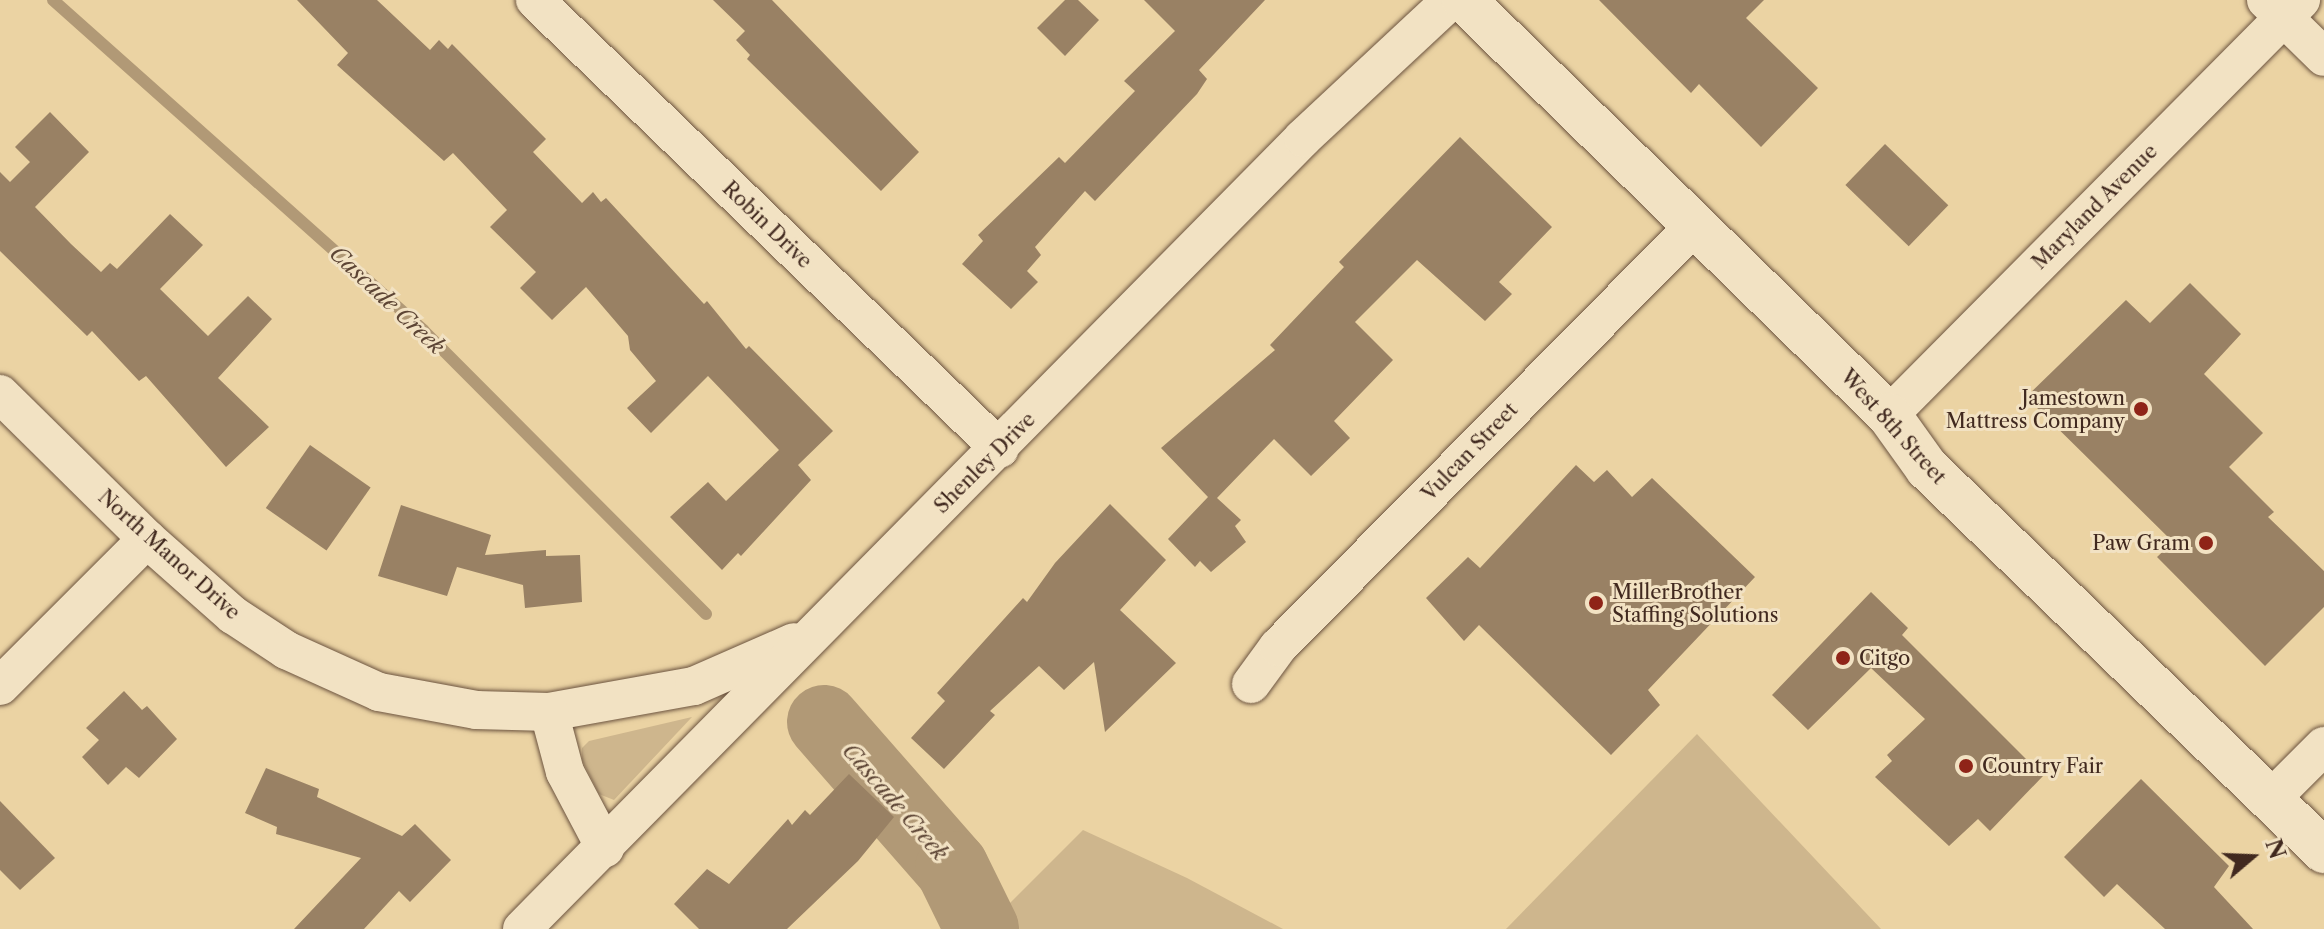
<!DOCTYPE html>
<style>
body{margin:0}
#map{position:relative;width:2324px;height:929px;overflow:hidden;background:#ebd3a3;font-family:"Libre Caslon Text",serif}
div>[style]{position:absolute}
.green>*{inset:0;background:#ceb68d}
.stream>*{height:12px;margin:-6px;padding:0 6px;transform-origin:6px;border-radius:6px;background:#b19976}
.river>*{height:74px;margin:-37px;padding:0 37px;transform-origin:37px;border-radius:37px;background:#b19976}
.building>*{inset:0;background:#998164;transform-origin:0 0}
.roads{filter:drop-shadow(0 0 2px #6c5440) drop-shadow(0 0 2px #6c5440)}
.street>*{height:38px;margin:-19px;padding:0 19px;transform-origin:19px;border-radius:19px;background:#f2e2c3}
.secondary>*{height:44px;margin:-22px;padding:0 22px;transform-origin:22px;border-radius:22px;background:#f2e2c3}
.dots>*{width:22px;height:22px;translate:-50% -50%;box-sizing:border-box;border:4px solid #f2e2c3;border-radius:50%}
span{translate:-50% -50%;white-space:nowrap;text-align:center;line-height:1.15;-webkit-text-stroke:6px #f2e2c3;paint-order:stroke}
.street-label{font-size:20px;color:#41291f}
.poi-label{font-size:20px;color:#41291f}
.right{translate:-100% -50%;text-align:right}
.left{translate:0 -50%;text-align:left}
.water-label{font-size:22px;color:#5d4535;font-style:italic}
.north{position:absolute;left:2212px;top:817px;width:80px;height:80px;-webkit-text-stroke:6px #f2e2c3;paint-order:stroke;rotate:71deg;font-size:22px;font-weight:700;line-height:32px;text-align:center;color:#41291f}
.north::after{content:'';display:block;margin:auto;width:28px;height:36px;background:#41291f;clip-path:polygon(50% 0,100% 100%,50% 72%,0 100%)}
</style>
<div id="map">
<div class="green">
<div style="clip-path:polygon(692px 717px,614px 800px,599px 794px,582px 760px,582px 748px,589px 741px)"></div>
<div style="clip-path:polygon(1697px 734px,1881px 929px,1506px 929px)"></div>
<div style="clip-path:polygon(1083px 830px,1187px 878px,1283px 929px,984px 929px)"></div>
</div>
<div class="stream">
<div style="left:53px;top:0;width:496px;rotate:41.7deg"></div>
<div style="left:423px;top:330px;width:401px;rotate:45.1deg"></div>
</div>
<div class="river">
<div style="left:824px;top:722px;width:194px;rotate:48.8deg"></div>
<div style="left:952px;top:868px;width:68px;rotate:63.8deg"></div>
</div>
<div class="building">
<div style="clip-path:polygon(297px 0,377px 0,430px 50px,439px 40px,448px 49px,452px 44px,546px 139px,533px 152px,582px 203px,593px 192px,601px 202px,606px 198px,704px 304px,707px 301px,746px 349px,749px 346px,833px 431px,798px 465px,811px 480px,741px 556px,738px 553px,722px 570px,670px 517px,708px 482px,726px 501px,779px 450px,708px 376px,651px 433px,627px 408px,656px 381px,630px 350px,628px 336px,586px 287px,552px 320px,520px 288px,536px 272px,490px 227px,507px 210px,453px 153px,444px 161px,337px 65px,348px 53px)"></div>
<div style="clip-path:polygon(713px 0,772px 0,919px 152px,881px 191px,747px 59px,750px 55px,736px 40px,745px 31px)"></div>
<div style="clip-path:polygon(1065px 0,1078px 0,1099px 20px,1065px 56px,1037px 28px)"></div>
<div style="clip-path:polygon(1144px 0,1265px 0,1199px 70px,1207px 79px,1197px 94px,1095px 201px,1085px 191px,1035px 247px,1041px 255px,1027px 271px,1038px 282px,1011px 309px,962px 264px,983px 241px,978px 235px,1059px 157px,1065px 163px,1135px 91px,1124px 81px,1175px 31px)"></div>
<div style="clip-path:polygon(1599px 0,1764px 0,1746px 18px,1818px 88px,1761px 147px,1699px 84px,1691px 93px)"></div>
<div style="clip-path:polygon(50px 112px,89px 152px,35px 207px,71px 244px,101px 272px,110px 263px,117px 269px,170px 214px,203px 245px,160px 289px,208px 336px,248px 296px,272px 319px,218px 378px,269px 427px,226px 467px,146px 376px,139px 381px,92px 331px,87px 336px,0 251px,0 172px,10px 182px,30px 162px,15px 147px)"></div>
<div style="clip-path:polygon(1460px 137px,1552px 227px,1499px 282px,1512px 294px,1485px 321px,1417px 260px,1355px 322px,1393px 360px,1334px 421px,1350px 438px,1311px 476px,1274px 439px,1217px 498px,1241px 520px,1235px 526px,1246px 542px,1211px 572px,1200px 561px,1195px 567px,1168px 539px,1208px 497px,1161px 448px,1275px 350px,1270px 345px,1344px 267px,1339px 262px)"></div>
<div style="left:1885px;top:144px;width:88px;height:57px;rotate:44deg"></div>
<div style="clip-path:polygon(2190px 283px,2241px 334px,2204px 374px,2263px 433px,2229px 467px,2274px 512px,2268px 517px,2324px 571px,2324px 607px,2265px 666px,2157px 557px,2173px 542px,2026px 397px,2126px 300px,2150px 323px)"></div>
<div style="left:310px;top:445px;width:74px;height:77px;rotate:35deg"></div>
<div style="clip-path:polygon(1576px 465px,1594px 482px,1607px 470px,1632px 497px,1652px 478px,1755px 577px,1648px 690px,1660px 705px,1611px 755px,1479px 625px,1464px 641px,1426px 598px,1468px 557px,1480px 568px)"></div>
<div style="clip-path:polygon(1110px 504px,1166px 560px,1120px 610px,1176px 663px,1105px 732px,1094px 662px,1064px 690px,1039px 666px,990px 711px,995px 715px,944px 769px,911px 738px,945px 701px,937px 693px,1023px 598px,1027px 602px,1055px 563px)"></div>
<div style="clip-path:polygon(401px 505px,491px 535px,485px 555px,546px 550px,546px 556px,580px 555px,582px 602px,525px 608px,523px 585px,457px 567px,447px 596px,378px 576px)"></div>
<div style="clip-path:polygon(1871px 592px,1908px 628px,1902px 635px,2043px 776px,1990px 831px,1978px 819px,1949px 846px,1875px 777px,1892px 761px,1887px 755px,1925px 719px,1871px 668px,1808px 730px,1772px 695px)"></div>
<div style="clip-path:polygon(124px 691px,142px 710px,147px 706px,177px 739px,139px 778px,126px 767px,108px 785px,82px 757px,99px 740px,86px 728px)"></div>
<div style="clip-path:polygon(266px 768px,319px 789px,317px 797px,402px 836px,415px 824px,451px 860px,410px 902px,399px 891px,364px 929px,294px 929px,361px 858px,276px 834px,277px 827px,245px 813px)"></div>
<div style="clip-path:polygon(849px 774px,894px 817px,858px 861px,787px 929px,699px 929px,674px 904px,707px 869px,729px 884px,788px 819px,792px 825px,805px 810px,810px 815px)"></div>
<div style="clip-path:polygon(2141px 779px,2229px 866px,2214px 887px,2253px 929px,2165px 929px,2117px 884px,2104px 897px,2064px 857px)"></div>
<div style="clip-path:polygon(0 801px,55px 858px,20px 890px,0 870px)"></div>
</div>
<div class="roads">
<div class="street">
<div style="left:535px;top:0;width:646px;rotate:44deg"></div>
<div style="left:2266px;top:0;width:81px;rotate:44.5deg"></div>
<div style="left:0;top:394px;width:206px;rotate:44.6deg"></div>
<div style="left:147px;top:539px;width:115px;rotate:41.5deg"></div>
<div style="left:233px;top:615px;width:64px;rotate:33.4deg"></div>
<div style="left:286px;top:650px;width:102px;rotate:24.3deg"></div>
<div style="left:379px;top:692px;width:99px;rotate:10.5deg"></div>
<div style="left:476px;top:710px;width:73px;rotate:1.6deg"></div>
<div style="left:549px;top:712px;width:147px;rotate:-10.2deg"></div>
<div style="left:694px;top:686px;width:109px;rotate:-23.7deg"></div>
<div style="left:1889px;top:415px;width:585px;rotate:-45.21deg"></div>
<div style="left:1251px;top:684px;width:46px;rotate:-53.9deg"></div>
<div style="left:1278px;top:647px;width:593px;rotate:-45.34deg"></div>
<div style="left:0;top:686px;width:208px;rotate:-45deg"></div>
<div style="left:549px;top:712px;width:62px;rotate:75.1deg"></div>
<div style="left:565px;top:772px;width:86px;rotate:62.2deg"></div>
<div style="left:2271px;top:799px;width:75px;rotate:-45deg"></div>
<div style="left:522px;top:929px;width:1112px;rotate:-45.36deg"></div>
<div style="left:1303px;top:138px;width:202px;rotate:-43deg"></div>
</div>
<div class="secondary">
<div style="left:1464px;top:0;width:594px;rotate:44.32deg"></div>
<div style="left:1889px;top:415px;width:65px;rotate:54.4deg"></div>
<div style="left:1927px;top:468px;width:552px;rotate:43.97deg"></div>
</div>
</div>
<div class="dots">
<div style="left:2141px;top:409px;background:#8f2418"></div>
<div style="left:2206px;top:543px;background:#8f2418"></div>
<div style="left:1596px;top:603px;background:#8f2418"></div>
<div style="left:1843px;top:658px;background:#8f2418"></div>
<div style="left:1966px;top:766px;background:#8f2418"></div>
</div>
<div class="street-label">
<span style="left:2095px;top:207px;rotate:-45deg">Maryland Avenue</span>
<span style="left:767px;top:225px;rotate:44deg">Robin Drive</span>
<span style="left:1893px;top:427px;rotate:48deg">West 8th Street</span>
<span style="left:1470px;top:452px;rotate:-46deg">Vulcan Street</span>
<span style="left:985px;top:463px;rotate:-45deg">Shenley Drive</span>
<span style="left:169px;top:555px;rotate:42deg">North Manor Drive</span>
</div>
<div class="poi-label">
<span class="right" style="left:2125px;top:410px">Jamestown<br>Mattress Company</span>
<span class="right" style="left:2190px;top:543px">Paw Gram</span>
<span class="left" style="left:1612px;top:604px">MillerBrother<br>Staffing Solutions</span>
<span class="left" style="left:1859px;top:658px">Citgo</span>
<span class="left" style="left:1982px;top:766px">Country Fair</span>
</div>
<div class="water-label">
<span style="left:387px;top:300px;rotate:43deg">Cascade Creek</span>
<span style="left:895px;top:802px;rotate:49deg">Cascade Creek</span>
</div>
<div class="north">N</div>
</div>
